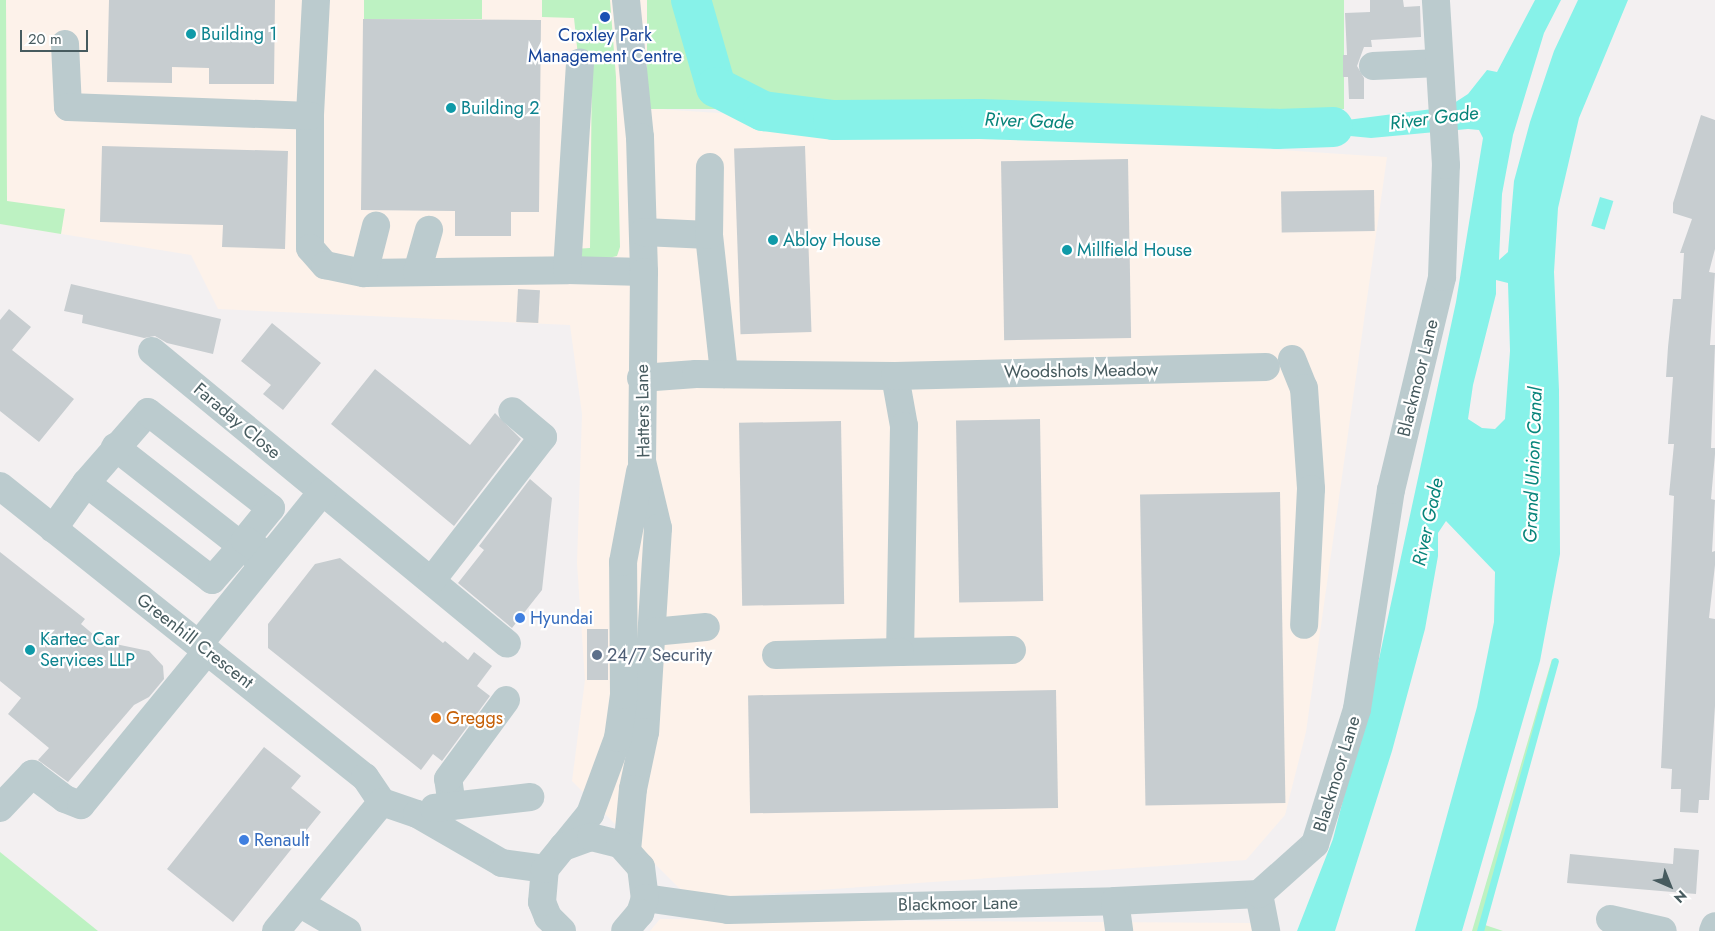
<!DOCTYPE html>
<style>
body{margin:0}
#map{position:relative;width:1715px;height:931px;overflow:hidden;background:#f3f0f1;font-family:Jost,sans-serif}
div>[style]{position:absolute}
.commercial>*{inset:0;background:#fdf2ea}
.green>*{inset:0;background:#bdf2c2;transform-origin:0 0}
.water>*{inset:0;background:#87f2e9;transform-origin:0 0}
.stream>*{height:7px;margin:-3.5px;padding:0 3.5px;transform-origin:3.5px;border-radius:3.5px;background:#87f2e9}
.river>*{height:40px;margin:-20px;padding:0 20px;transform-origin:20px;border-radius:20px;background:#87f2e9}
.building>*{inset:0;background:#c7cdd0;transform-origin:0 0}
.minor>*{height:28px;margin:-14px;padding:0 14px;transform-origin:14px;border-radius:14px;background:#bbcbce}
.dots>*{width:14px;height:14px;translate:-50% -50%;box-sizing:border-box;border:2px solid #fff;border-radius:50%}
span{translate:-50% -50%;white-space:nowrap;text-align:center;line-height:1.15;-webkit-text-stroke:4.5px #fff;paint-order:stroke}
.culture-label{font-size:18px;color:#0d838f}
.left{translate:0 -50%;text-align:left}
.transit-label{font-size:18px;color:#164399}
.street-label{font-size:18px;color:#475b5f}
.shop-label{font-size:18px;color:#366cbe}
.service-label{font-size:18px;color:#4e5e75}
.food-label{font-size:18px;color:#c56008}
.water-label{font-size:19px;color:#07847a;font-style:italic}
.north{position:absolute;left:1645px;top:861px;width:50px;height:50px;-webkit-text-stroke:4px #fff;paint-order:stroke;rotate:136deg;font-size:14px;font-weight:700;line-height:20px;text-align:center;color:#475b5f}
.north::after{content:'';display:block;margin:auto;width:18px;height:22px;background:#475b5f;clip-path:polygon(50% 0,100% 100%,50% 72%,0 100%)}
.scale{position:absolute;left:20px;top:30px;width:68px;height:22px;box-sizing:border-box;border:2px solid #475b5f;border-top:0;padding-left:6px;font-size:15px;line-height:18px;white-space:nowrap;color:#475b5f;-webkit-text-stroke:4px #fff;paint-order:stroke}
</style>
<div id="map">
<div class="commercial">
<div style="clip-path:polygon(0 0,649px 0,658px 109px,1387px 157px,1306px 732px,1285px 815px,1246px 860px,707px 898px,679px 888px,572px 781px,585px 680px,577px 563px,582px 414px,570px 325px,218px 309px,191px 255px,0 224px)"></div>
<div style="clip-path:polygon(660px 919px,1258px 923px,1257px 931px,650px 931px)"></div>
</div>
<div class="green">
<div style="clip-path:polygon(0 0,6px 0,7px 201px,65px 209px,61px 234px,0 224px)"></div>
<div style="left:364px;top:0;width:118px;height:19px"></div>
<div style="clip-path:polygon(542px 0,610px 0,616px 77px,620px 247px,617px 256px,588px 263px,573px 249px,590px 248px,592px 65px,578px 56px,574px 18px,542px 17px)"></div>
<div style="left:647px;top:0;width:697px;height:109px"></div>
<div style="clip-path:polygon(1552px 659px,1555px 661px,1485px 925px,1503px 931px,1472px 931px)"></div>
<div style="clip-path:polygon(0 852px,98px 931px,0 931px)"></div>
</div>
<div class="water">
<div style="clip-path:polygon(evenodd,1535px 0,1561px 0,1544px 33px,1513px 135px,1502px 194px,1499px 260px,1508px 252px,1514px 181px,1530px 122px,1554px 51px,1578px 0,1628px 0,1579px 118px,1558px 208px,1554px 272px,1559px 390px,1560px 554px,1540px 661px,1462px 931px,1415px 931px,1477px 707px,1494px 622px,1495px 572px,1446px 521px,1438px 533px,1438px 556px,1425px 629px,1392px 751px,1335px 931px,1297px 931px,1333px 839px,1379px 659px,1456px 302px,1483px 138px,1479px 130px,1468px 129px,1371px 138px,1277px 129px,1448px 107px,1468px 94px,1487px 70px,1497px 72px,1535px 0,1496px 280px,1508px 283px,1510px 351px,1505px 419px,1495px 429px,1482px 428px,1468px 419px,1473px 385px,1496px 294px,1496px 280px)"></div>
<div style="left:1600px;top:197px;width:14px;height:30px;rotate:17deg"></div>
</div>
<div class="stream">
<div style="left:1480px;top:931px;width:280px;rotate:-74.5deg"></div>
</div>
<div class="river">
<div style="left:691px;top:0;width:91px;rotate:74deg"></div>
<div style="left:716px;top:87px;width:53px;rotate:27.1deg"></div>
<div style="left:763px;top:111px;width:71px;rotate:7.3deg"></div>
<div style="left:833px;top:120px;width:147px;rotate:-0.4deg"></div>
<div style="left:980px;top:119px;width:297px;rotate:1.9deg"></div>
<div style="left:1277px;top:129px;width:56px;rotate:-2deg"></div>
</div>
<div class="building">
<div style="clip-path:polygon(109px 0,275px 0,274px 84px,209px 84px,209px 68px,172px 67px,172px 83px,107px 82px)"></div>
<div style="clip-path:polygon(1370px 0,1403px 0,1404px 7px,1420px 6px,1421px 37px,1371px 40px,1372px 47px,1364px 47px,1357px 66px,1364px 78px,1364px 99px,1349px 99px,1348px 77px,1343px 77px,1343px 55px,1347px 55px,1345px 13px,1370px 12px)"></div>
<div style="clip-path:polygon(363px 19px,541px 20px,539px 212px,511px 212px,511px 236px,455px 236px,455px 211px,361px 210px)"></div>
<div style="clip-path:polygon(1701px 115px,1715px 120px,1715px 249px,1709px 272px,1715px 273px,1710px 345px,1715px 345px,1711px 448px,1715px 448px,1715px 454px,1711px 499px,1715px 500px,1712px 552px,1715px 551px,1715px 565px,1709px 618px,1715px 619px,1715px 706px,1709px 800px,1699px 800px,1698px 813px,1680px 812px,1681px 789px,1671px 789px,1672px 769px,1661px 768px,1674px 496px,1669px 495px,1674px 444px,1668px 444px,1673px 377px,1666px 377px,1668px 347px,1673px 299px,1681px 299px,1684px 253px,1680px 253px,1692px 219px,1673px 213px,1673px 203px)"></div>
<div style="clip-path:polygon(102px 146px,288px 151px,285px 249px,222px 247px,223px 225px,100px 222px)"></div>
<div style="left:805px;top:146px;width:186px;height:71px;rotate:88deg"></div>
<div style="left:1128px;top:159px;width:179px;height:127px;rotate:89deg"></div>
<div style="left:1374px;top:190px;width:41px;height:93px;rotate:89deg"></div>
<div style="clip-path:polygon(71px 284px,221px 319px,213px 354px,167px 343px,155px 336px,144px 338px,82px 323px,83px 315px,64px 311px)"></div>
<div style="left:518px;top:289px;width:22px;height:33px;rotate:3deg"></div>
<div style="clip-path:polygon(9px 309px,31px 327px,12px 350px,74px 399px,39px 442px,0 411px,0 320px)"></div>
<div style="clip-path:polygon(272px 323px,321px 363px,283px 410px,263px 394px,271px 385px,241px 361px)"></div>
<div style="clip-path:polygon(375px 369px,470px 445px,495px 413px,521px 439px,454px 526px,331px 424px)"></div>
<div style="left:1040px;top:419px;width:182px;height:84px;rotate:89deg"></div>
<div style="left:841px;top:421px;width:183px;height:102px;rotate:89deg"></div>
<div style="clip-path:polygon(530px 479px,552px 498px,542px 590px,512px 628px,458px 583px,484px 550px,479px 546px)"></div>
<div style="left:1280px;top:492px;width:311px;height:140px;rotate:89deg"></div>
<div style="clip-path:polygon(0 552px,85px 619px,81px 624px,101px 641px,149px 651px,163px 666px,164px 679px,149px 697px,134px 705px,68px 782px,38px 760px,49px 748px,8px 714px,21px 698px,0 681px)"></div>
<div style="clip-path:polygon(340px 558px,443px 643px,445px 641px,468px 660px,474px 652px,492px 666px,477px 686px,490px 696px,442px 761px,433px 754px,421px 770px,268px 648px,268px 624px,315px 564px)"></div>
<div style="left:587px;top:629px;width:21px;height:51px"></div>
<div style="left:1056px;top:690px;width:118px;height:308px;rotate:89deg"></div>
<div style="clip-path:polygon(264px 747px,301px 776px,291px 788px,321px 812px,233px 922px,167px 869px)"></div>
<div style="clip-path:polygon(1674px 848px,1699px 850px,1696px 894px,1567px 883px,1570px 854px,1673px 864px)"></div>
</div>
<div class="minor">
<div style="left:316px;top:0;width:116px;rotate:93deg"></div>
<div style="left:310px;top:116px;width:132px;rotate:90deg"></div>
<div style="left:310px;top:248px;width:23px;rotate:49deg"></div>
<div style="left:325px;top:265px;width:40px;rotate:12deg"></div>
<div style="left:364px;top:273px;width:203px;rotate:-0.8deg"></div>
<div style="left:567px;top:270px;width:77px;rotate:1.5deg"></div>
<div style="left:626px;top:0;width:138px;rotate:84.2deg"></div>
<div style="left:640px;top:137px;width:135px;rotate:88.3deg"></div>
<div style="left:644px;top:272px;width:189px;rotate:90.6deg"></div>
<div style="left:642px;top:461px;width:69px;rotate:76.6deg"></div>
<div style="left:658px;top:528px;width:204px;rotate:93.6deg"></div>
<div style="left:645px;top:732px;width:58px;rotate:101.9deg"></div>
<div style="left:633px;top:789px;width:61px;rotate:95.6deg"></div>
<div style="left:65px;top:44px;width:63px;rotate:87.3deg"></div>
<div style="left:68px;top:107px;width:242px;rotate:2.1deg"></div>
<div style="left:1373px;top:66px;width:66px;rotate:-2.6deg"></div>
<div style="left:643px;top:232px;width:66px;rotate:2.6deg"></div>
<div style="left:709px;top:235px;width:140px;rotate:83.8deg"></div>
<div style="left:709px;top:235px;width:68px;rotate:-89.2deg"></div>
<div style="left:567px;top:270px;width:208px;rotate:-86.4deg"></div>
<div style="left:417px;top:272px;width:44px;rotate:-74.1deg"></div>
<div style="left:364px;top:273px;width:49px;rotate:-75.7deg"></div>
<div style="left:152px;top:351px;width:460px;rotate:39.5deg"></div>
<div style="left:1292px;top:359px;width:31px;rotate:68deg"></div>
<div style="left:1304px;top:388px;width:101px;rotate:86deg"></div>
<div style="left:1311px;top:489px;width:136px;rotate:92.9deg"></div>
<div style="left:895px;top:376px;width:51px;rotate:79.8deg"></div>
<div style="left:904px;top:426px;width:226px;rotate:91deg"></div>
<div style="left:900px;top:652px;width:112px;rotate:-1deg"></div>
<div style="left:641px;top:378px;width:55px;rotate:-4.2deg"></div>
<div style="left:696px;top:374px;width:199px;rotate:0.6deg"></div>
<div style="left:895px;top:376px;width:371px;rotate:-1.4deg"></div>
<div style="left:115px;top:447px;width:179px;rotate:38deg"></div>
<div style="left:86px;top:483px;width:159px;rotate:37.6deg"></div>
<div style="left:212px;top:580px;width:44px;rotate:-48.7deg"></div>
<div style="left:0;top:486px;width:467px;rotate:38.6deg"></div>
<div style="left:365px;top:777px;width:30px;rotate:56deg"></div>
<div style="left:382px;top:802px;width:37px;rotate:19deg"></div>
<div style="left:417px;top:814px;width:98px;rotate:30deg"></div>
<div style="left:502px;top:863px;width:43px;rotate:7.9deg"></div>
<div style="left:53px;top:529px;width:57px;rotate:-54.3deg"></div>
<div style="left:86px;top:483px;width:94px;rotate:-48.9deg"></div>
<div style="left:148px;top:412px;width:156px;rotate:38deg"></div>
<div style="left:271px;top:508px;width:41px;rotate:129.1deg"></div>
<div style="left:245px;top:540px;width:29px;rotate:35deg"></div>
<div style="left:432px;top:580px;width:181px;rotate:-52.2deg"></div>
<div style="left:543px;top:437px;width:40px;rotate:-140deg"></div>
<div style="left:653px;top:632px;width:53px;rotate:-5.4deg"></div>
<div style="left:199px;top:644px;width:196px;rotate:-51deg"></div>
<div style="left:776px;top:655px;width:124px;rotate:-1.4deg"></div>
<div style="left:452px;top:806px;width:27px;rotate:-98deg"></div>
<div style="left:448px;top:779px;width:98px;rotate:-53.7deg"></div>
<div style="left:0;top:808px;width:47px;rotate:-46.7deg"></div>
<div style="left:32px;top:774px;width:41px;rotate:37.1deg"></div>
<div style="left:65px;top:799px;width:17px;rotate:21deg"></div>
<div style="left:81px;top:805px;width:199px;rotate:-50.7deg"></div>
<div style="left:434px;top:808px;width:97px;rotate:-6.5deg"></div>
<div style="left:563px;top:847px;width:43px;rotate:-50.7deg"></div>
<div style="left:590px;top:814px;width:81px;rotate:-69.8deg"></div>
<div style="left:618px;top:738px;width:43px;rotate:-82.1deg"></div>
<div style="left:624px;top:695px;width:133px;rotate:-90.4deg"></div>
<div style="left:623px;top:562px;width:92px;rotate:-79.3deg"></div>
<div style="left:1259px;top:894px;width:38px;rotate:79deg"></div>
<div style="left:645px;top:898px;width:84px;rotate:8.2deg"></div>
<div style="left:728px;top:910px;width:387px;rotate:-1.3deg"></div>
<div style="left:1115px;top:901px;width:144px;rotate:-2.8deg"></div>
<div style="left:1259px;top:894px;width:75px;rotate:-41.8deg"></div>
<div style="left:1315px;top:844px;width:141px;rotate:-72.7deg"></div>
<div style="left:1357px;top:709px;width:222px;rotate:-81.2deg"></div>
<div style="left:1391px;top:490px;width:219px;rotate:-76.5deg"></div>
<div style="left:1442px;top:277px;width:112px;rotate:-88deg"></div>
<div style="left:1446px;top:165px;width:165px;rotate:-93.5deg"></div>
<div style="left:1115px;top:901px;width:30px;rotate:82deg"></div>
<div style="left:299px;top:903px;width:56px;rotate:30.3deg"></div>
<div style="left:1610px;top:919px;width:54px;rotate:12.8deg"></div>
<div style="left:276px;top:931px;width:167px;rotate:-50.6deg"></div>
<div style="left:562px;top:931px;width:20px;rotate:-135deg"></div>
<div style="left:548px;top:917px;width:16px;rotate:-112deg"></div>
<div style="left:542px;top:902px;width:33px;rotate:-85deg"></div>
<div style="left:545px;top:869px;width:28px;rotate:-51deg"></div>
<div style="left:563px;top:847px;width:30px;rotate:-20deg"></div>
<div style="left:591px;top:837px;width:30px;rotate:14deg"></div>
<div style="left:620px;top:844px;width:31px;rotate:48deg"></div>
<div style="left:641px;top:867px;width:31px;rotate:83deg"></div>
<div style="left:645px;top:898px;width:16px;rotate:108deg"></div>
<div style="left:640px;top:913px;width:23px;rotate:130deg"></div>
<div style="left:1713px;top:931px;width:5px;rotate:-68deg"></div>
</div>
<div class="dots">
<div style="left:605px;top:17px;background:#1a4fb4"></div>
<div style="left:191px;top:34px;background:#0f9aa8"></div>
<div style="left:451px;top:108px;background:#0f9aa8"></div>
<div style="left:773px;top:240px;background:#0f9aa8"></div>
<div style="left:1067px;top:250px;background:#0f9aa8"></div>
<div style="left:520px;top:618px;background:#3f7fe0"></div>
<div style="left:30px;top:650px;background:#0f9aa8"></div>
<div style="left:597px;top:655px;background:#5c6f8a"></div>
<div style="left:436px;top:718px;background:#e8710a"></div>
<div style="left:244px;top:840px;background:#3f7fe0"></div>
</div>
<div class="culture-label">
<span class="left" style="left:201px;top:34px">Building 1</span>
<span class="left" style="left:461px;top:108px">Building 2</span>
<span class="left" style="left:783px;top:240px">Abloy House</span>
<span class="left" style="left:1077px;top:250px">Millfield House</span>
<span class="left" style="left:40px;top:650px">Kartec Car<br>Services LLP</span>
</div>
<div class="transit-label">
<span style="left:605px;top:46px">Croxley Park<br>Management Centre</span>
</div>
<div class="street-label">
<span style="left:1081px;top:371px;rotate:-1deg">Woodshots Meadow</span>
<span style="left:1418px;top:378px;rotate:-76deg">Blackmoor Lane</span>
<span style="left:643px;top:411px;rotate:-91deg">Hatters Lane</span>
<span style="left:237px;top:421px;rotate:40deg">Faraday Close</span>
<span style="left:195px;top:641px;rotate:38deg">Greenhill Crescent</span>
<span style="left:1337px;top:774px;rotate:-73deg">Blackmoor Lane</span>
<span style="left:958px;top:904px;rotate:-1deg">Blackmoor Lane</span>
</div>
<div class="shop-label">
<span class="left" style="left:530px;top:618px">Hyundai</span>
<span class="left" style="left:254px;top:840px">Renault</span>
</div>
<div class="service-label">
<span class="left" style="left:607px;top:655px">24/7 Security</span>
</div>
<div class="food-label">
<span class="left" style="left:446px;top:718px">Greggs</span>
</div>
<div class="water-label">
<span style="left:1434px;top:118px;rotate:-7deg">River Gade</span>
<span style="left:1029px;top:121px;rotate:2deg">River Gade</span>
<span style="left:1533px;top:465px;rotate:-88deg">Grand Union Canal</span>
<span style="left:1428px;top:522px;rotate:-78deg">River Gade</span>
</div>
<div class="north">N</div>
<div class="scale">20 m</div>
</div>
